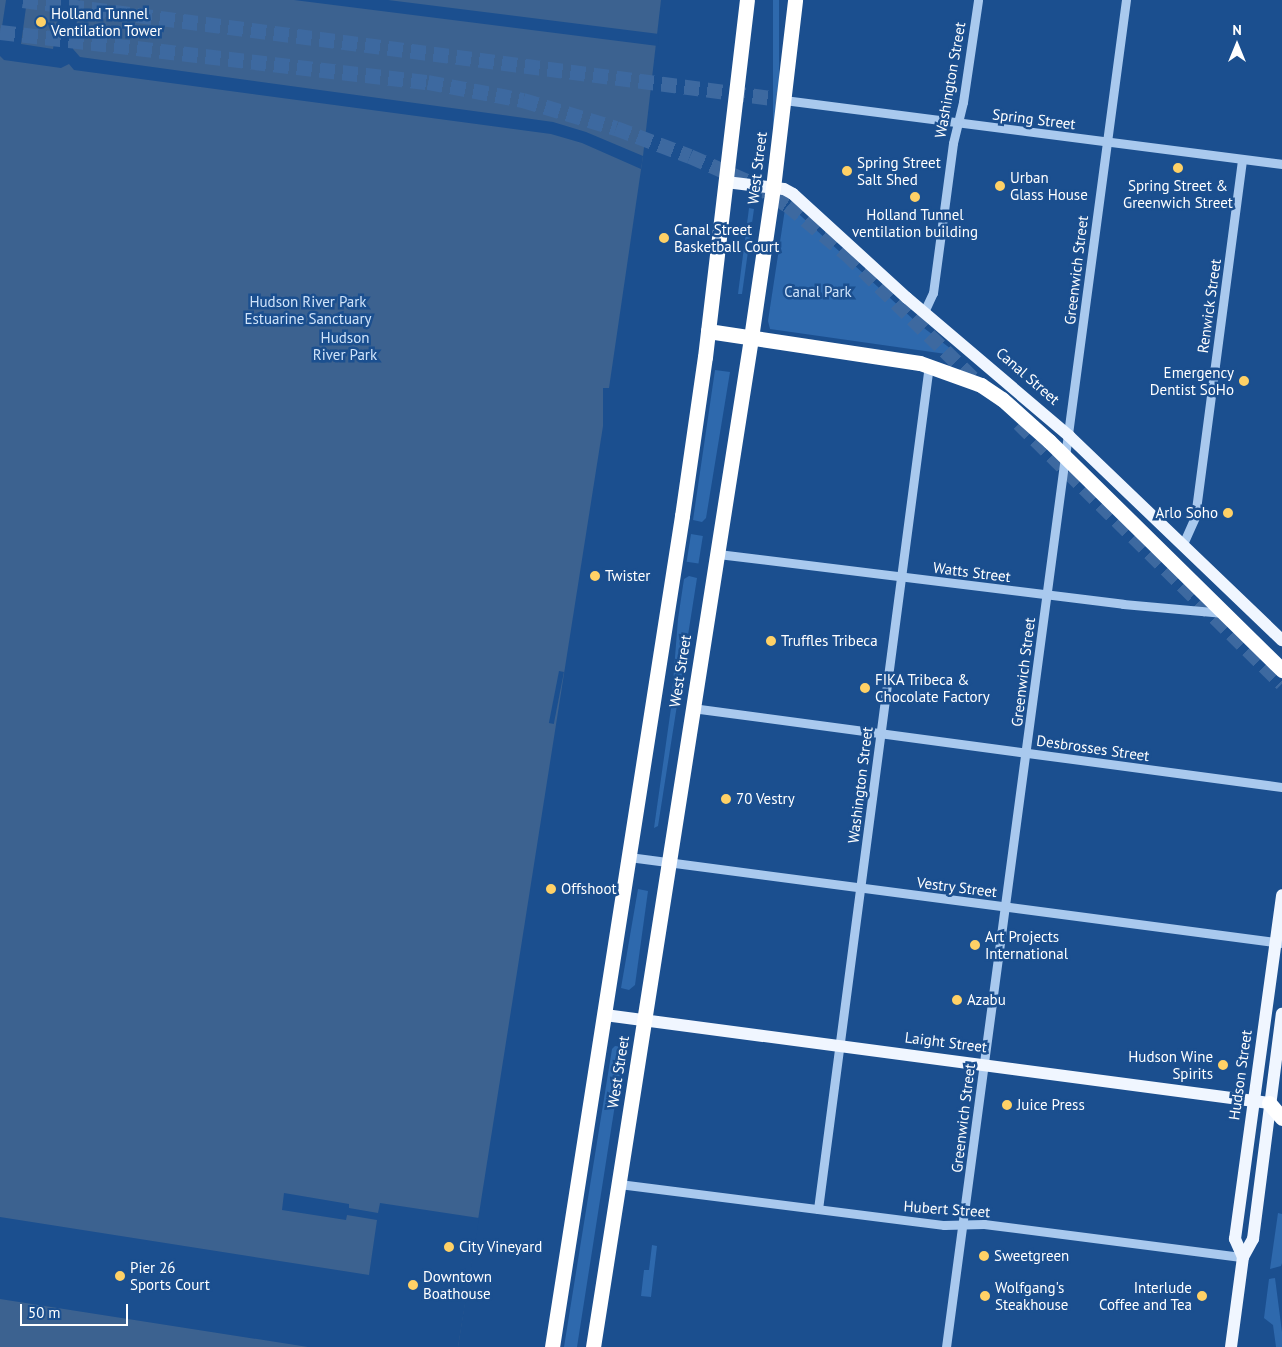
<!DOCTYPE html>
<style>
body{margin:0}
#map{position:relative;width:1282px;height:1347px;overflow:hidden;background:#1b4f8f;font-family:"PT Sans",sans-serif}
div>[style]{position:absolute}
.green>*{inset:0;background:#2e69ad;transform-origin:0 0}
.water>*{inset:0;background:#3c6290}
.pier>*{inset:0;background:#1b4f8f;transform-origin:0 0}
.highway-tunnel>*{height:15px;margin-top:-7.5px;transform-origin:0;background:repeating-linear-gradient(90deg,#3d69a0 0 15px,transparent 0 23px)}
.minor>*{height:9px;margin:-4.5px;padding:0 4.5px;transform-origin:4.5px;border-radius:4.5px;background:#a9c9ee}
.major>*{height:12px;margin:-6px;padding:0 6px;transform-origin:6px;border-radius:6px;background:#f0f6ff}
.highway>*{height:15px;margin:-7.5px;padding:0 7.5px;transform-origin:7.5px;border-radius:7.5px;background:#fff}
.dots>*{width:14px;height:14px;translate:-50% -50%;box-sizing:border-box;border:2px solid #1b4f8f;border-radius:50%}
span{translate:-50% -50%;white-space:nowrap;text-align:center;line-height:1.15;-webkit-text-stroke:5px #1b4f8f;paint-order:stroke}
.poi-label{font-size:15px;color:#fff}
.left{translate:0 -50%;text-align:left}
.right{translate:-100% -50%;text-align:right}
.street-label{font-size:15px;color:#fff}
.park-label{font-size:15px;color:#cfe3fa}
.north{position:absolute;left:1212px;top:20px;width:50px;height:50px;-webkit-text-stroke:4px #1b4f8f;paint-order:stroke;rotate:0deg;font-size:14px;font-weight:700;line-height:20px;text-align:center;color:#fff}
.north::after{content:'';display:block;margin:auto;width:18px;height:22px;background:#fff;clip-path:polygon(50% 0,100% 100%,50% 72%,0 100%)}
.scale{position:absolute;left:20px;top:1304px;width:108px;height:22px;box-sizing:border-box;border:2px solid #fff;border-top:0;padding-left:6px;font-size:15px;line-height:18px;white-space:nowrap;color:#fff;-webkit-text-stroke:4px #1b4f8f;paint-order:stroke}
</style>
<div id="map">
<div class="green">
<div style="left:773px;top:0;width:6px;height:176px"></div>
<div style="clip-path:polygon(789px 205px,915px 321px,960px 356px,770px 329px,768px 321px,785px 209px)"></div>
<div style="clip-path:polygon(749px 208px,754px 209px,742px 294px,738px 294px)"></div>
<div style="clip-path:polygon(715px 370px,730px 372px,706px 518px,702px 522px,693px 520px)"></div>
<div style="left:691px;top:534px;width:12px;height:28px;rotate:9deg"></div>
<div style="clip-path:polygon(689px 576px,697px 578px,658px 826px,654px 828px,671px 708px,678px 619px,684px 579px)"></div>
<div style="clip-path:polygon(638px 889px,648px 891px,635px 985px,629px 990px,621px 988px)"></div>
<div style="clip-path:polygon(615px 1046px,624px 1047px,577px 1347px,564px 1347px,612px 1049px)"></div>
<div style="clip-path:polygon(1278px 1213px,1282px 1214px,1282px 1263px,1281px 1266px,1270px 1269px)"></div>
<div style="clip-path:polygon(652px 1245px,657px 1246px,651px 1297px,641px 1296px,644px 1270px,649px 1270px)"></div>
<div style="clip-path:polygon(1275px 1278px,1282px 1332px,1282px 1347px,1276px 1347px,1273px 1325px,1264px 1318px,1269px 1279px)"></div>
</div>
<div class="water">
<div style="clip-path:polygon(0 0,661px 0,643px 156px,609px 388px,458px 1347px,0 1347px)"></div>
</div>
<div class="pier">
<div style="clip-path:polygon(6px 0,27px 0,21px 44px,53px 49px,61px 0,80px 0,73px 49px,80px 57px,553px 122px,586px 132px,643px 156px,641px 169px,582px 143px,551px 134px,74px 70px,69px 64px,61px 68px,4px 60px,0 56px,0 40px)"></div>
<div style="clip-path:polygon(294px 0,388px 0,659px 34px,658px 46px)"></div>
<div style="left:603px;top:388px;width:6px;height:51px"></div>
<div style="left:559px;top:671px;width:5px;height:53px;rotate:11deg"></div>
<div style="clip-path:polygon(284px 1193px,349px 1204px,349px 1208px,378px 1213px,380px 1203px,479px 1218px,458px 1347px,308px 1347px,0 1299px,0 1217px,369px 1275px,377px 1220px,347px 1215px,346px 1220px,282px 1210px)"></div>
</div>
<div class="highway-tunnel">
<div style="left:23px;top:0;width:778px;rotate:7.46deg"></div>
<div style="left:0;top:32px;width:431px;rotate:6.7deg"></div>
<div style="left:428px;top:82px;width:97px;rotate:10.7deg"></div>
<div style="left:523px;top:100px;width:97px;rotate:16.8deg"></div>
<div style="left:616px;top:128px;width:79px;rotate:20.7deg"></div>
<div style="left:690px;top:156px;width:70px;rotate:23.6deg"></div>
<div style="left:754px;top:184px;width:40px;rotate:32deg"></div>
<div style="left:788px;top:205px;width:77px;rotate:39.7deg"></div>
<div style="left:847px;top:254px;width:188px;rotate:44.6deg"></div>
<div style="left:1019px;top:423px;width:370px;rotate:44.7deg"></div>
</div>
<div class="minor">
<div style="left:784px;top:100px;width:502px;rotate:7.32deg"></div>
<div style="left:924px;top:312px;width:21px;rotate:-65deg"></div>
<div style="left:933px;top:293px;width:151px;rotate:-82.4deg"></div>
<div style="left:953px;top:143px;width:42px;rotate:-76.3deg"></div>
<div style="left:963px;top:102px;width:103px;rotate:-81.6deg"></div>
<div style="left:1183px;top:544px;width:30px;rotate:-66deg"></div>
<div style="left:1195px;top:517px;width:361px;rotate:-82.5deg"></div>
<div style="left:718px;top:554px;width:408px;rotate:7deg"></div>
<div style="left:1123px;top:604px;width:101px;rotate:5.1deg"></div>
<div style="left:692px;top:708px;width:595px;rotate:7.63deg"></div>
<div style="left:629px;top:857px;width:659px;rotate:7.5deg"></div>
<div style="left:619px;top:1184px;width:328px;rotate:7.2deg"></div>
<div style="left:944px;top:1225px;width:40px;rotate:-1.4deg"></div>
<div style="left:984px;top:1224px;width:261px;rotate:7.3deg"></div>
<div style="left:818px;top:1209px;width:851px;rotate:-82.51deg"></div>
<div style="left:946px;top:1347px;width:1359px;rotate:-82.39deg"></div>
</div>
<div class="major">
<div style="left:726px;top:182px;width:58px;rotate:6.9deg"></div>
<div style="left:784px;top:189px;width:10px;rotate:29deg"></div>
<div style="left:793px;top:194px;width:154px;rotate:42.4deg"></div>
<div style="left:907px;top:298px;width:213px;rotate:40.4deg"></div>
<div style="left:1069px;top:436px;width:295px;rotate:43.8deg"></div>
<div style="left:605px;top:1015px;width:670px;rotate:7.55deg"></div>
<div style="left:1243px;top:1257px;width:20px;rotate:-114deg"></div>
<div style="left:1235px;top:1239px;width:347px;rotate:-82.2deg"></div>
<div style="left:1231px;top:1347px;width:91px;rotate:-82.4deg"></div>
<div style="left:1243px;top:1257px;width:21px;rotate:-61deg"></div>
<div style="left:1253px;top:1239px;width:227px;rotate:-82.7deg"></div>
</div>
<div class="highway">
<div style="left:708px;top:331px;width:214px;rotate:8.6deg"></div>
<div style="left:920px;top:363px;width:65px;rotate:19.8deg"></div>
<div style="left:981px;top:385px;width:25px;rotate:34deg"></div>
<div style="left:1002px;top:399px;width:63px;rotate:41.8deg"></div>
<div style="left:1049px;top:441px;width:327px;rotate:44.5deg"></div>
<div style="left:1269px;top:1103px;width:20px;rotate:49deg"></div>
<div style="left:552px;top:1347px;width:841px;rotate:-81.11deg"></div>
<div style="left:682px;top:516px;width:161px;rotate:-81.8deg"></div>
<div style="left:705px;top:357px;width:359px;rotate:-83.3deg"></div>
<div style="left:593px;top:1347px;width:1021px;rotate:-81.1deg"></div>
<div style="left:751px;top:338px;width:152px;rotate:-81.7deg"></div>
<div style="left:773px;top:188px;width:189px;rotate:-83.3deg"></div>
</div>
<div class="dots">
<div style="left:41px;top:22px;background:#ffd166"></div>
<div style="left:1178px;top:168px;background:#ffd166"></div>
<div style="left:847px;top:171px;background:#ffd166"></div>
<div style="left:1000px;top:186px;background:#ffd166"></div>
<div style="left:915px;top:197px;background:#ffd166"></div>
<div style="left:664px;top:238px;background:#ffd166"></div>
<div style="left:1244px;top:381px;background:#ffd166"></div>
<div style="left:1228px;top:513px;background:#ffd166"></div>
<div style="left:595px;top:576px;background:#ffd166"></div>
<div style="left:771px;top:641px;background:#ffd166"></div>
<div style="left:865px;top:688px;background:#ffd166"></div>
<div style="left:726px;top:799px;background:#ffd166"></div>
<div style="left:551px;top:889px;background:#ffd166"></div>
<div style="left:975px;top:945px;background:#ffd166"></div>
<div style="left:957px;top:1000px;background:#ffd166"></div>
<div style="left:1223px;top:1065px;background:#ffd166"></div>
<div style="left:1007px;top:1105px;background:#ffd166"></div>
<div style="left:449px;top:1247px;background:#ffd166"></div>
<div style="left:984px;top:1256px;background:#ffd166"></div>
<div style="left:120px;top:1276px;background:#ffd166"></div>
<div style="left:413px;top:1285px;background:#ffd166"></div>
<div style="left:985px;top:1296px;background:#ffd166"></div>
<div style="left:1202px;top:1296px;background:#ffd166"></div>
</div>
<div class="poi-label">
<span class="left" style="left:51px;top:22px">Holland Tunnel<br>Ventilation Tower</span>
<span class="left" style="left:857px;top:171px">Spring Street<br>Salt Shed</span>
<span class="left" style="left:1010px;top:186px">Urban<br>Glass House</span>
<span style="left:1178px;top:194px">Spring Street &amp;<br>Greenwich Street</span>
<span style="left:915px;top:223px">Holland Tunnel<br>ventilation building</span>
<span class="left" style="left:674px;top:238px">Canal Street<br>Basketball Court</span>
<span class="right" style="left:1234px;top:381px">Emergency<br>Dentist SoHo</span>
<span class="right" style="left:1218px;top:513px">Arlo Soho</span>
<span class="left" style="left:605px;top:576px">Twister</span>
<span class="left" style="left:781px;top:641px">Truffles Tribeca</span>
<span class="left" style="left:875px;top:688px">FIKA Tribeca &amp;<br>Chocolate Factory</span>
<span class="left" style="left:736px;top:799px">70 Vestry</span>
<span class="left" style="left:561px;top:889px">Offshoot</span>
<span class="left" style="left:985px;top:945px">Art Projects<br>International</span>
<span class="left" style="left:967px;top:1000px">Azabu</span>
<span class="right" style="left:1213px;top:1065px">Hudson Wine<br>Spirits</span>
<span class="left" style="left:1017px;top:1105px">Juice Press</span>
<span class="left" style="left:459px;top:1247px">City Vineyard</span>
<span class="left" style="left:994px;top:1256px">Sweetgreen</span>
<span class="left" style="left:130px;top:1276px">Pier 26<br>Sports Court</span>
<span class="left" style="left:423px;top:1285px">Downtown<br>Boathouse</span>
<span class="left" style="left:995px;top:1296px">Wolfgang's<br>Steakhouse</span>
<span class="right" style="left:1192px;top:1296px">Interlude<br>Coffee and Tea</span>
</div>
<div class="street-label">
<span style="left:950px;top:80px;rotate:-80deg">Washington Street</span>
<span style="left:1034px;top:119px;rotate:7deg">Spring Street</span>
<span style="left:757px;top:168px;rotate:-83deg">West Street</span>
<span style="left:1076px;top:270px;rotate:-83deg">Greenwich Street</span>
<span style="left:1209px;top:306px;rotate:-82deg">Renwick Street</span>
<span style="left:1028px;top:376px;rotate:41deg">Canal Street</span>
<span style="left:972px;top:572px;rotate:7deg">Watts Street</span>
<span style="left:680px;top:671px;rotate:-81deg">West Street</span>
<span style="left:1023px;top:672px;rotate:-83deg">Greenwich Street</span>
<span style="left:1093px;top:748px;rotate:8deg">Desbrosses Street</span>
<span style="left:860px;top:785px;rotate:-83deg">Washington Street</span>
<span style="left:957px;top:887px;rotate:7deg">Vestry Street</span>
<span style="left:946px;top:1042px;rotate:7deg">Laight Street</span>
<span style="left:618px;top:1072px;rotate:-81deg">West Street</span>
<span style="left:1240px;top:1075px;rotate:-82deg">Hudson Street</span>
<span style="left:963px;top:1118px;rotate:-83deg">Greenwich Street</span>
<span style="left:947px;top:1209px;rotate:4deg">Hubert Street</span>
</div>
<div class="park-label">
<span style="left:818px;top:292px">Canal Park</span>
<span style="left:308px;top:310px">Hudson River Park<br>Estuarine Sanctuary</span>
<span style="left:345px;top:346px">Hudson<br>River Park</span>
</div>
<div class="north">N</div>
<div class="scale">50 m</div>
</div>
